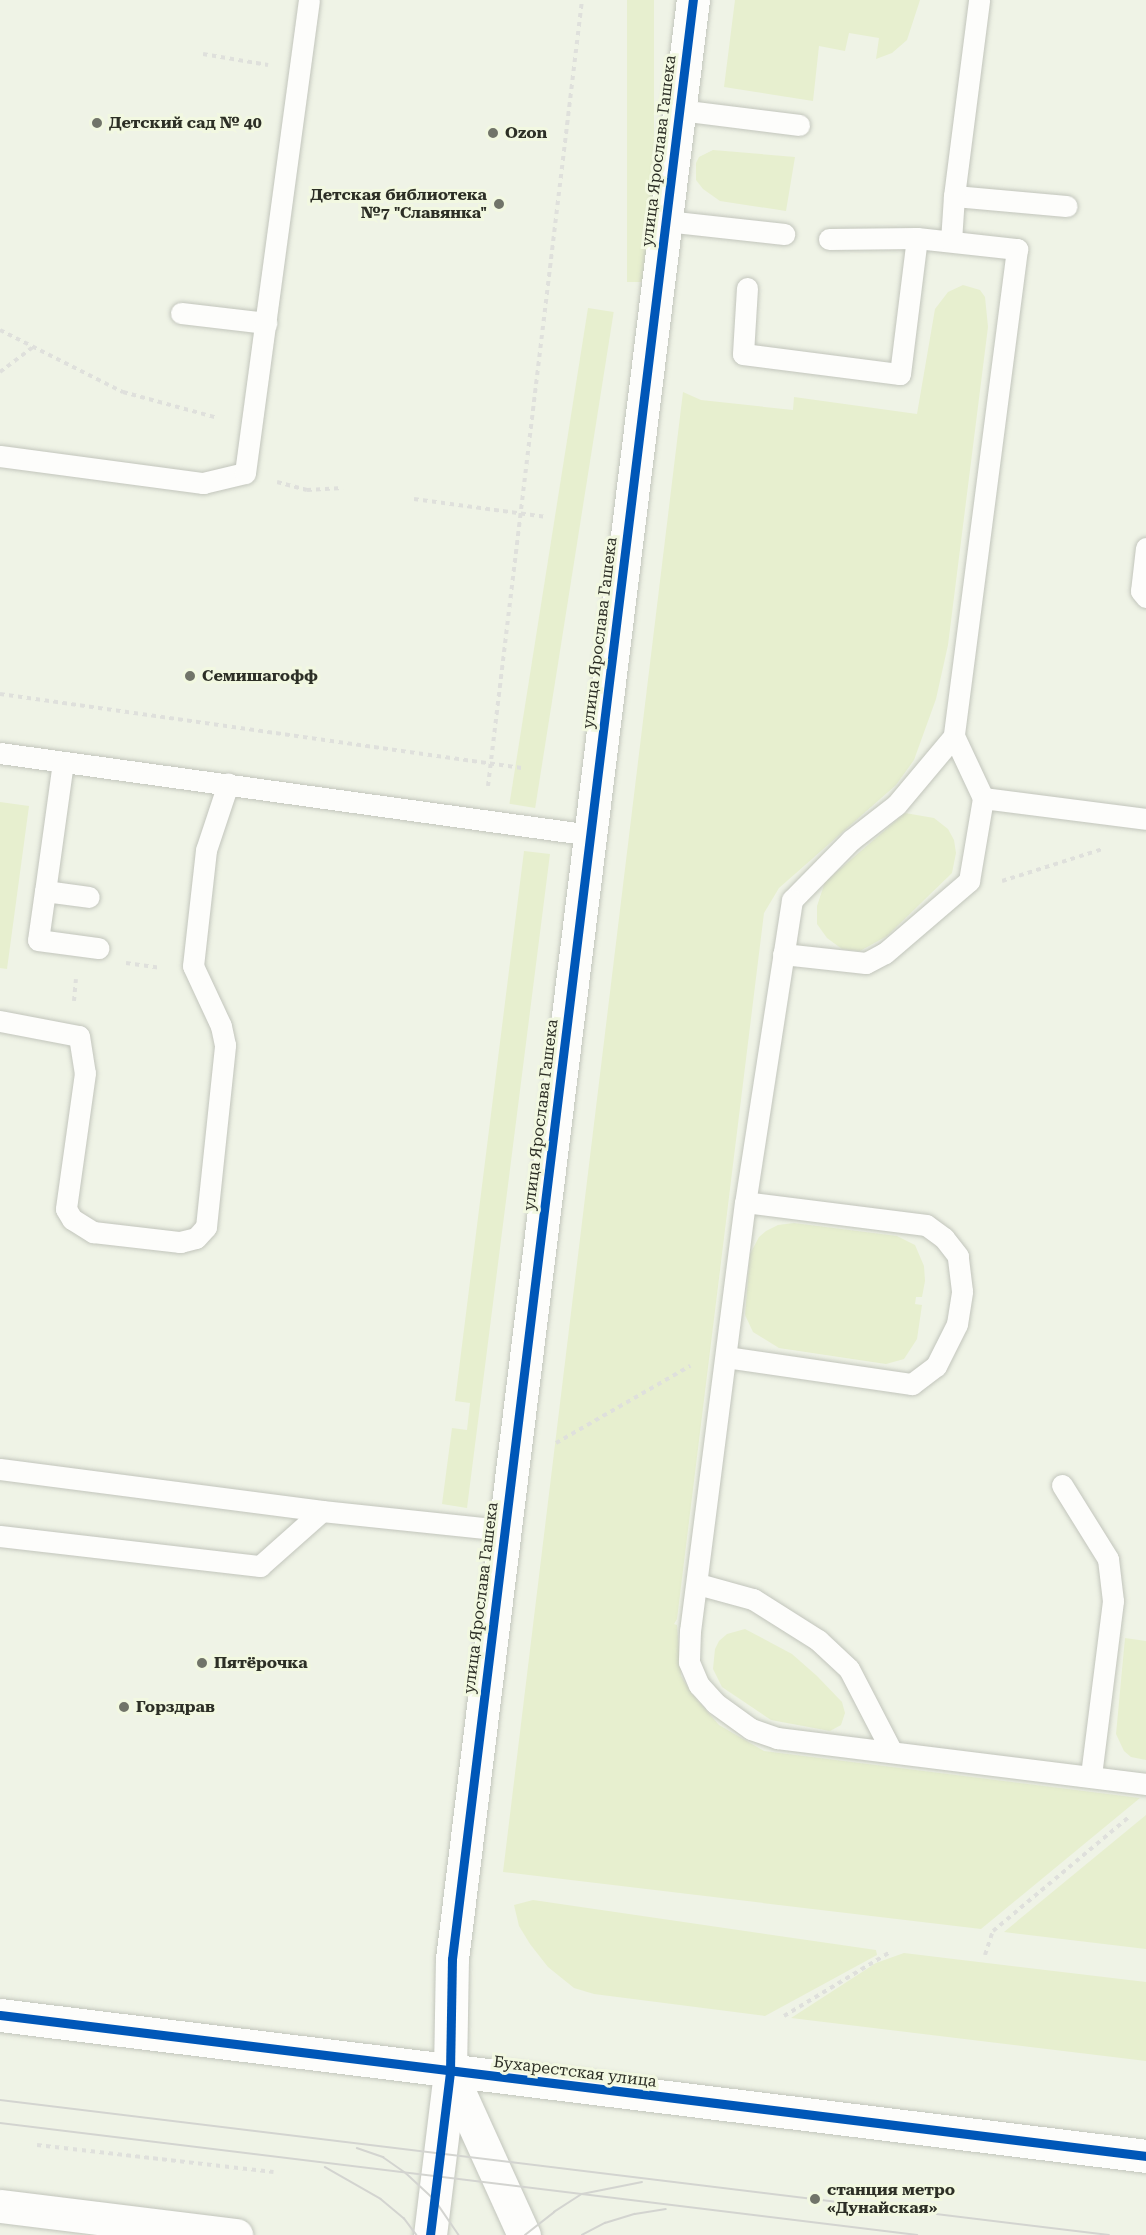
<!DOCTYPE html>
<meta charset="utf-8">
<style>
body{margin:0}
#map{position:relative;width:1146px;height:2235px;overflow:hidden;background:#eff3e6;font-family:"Roboto Serif",serif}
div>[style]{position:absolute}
.green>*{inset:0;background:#e7efcf;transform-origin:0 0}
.path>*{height:4px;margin-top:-2px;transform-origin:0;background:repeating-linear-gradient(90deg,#dfe0dc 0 4.5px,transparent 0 9px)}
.roads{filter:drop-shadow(0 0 2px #c2c5bc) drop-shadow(0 0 2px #c2c5bc)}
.service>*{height:21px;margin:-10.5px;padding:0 10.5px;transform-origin:10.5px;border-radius:10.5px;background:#fdfdfb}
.minor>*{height:33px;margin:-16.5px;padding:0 16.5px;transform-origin:16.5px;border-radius:16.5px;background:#fdfdfb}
.tertiary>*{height:33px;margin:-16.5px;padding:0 16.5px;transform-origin:16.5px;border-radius:16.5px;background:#fdfdfb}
.tram>*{height:1.5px;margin:-0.75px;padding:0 0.75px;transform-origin:0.75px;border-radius:0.75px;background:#d3d4d0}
.cycleway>*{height:9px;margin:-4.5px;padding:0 4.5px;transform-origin:4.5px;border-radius:4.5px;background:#0057b8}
.dots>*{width:16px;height:16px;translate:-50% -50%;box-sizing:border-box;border:3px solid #f2f8e1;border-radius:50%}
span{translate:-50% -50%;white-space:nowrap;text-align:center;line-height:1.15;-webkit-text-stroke:6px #f2f8e1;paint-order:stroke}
.poi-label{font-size:16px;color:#2d2f26;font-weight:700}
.left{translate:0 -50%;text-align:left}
.right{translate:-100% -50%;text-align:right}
.street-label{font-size:16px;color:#2d2f26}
</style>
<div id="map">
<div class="green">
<div style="left:627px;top:0;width:27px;height:282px"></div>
<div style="clip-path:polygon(735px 0,920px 0,907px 40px,892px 53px,876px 59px,879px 38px,849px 33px,845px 51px,819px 46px,813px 101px,724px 87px)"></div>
<div style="clip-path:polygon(713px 150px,795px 157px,786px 211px,720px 201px,703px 189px,696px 180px,696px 163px,699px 157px)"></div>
<div style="clip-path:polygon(963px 285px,980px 290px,985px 297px,988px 327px,948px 645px,936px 699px,914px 760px,896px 785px,779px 888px,764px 913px,677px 1619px,674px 1624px,677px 1625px,681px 1676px,692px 1694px,719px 1725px,764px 1751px,1140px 1798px,981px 1929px,503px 1872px,683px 392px,701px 400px,793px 410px,794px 397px,917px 414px,935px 309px,948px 292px)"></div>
<div style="left:588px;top:308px;width:26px;height:502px;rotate:9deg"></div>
<div style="clip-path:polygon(0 802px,29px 806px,7px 969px,0 968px)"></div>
<div style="clip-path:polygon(905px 813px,934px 818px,948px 829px,954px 840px,956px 853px,952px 873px,887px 936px,860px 951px,842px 949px,827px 938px,817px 924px,817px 906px,825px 882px)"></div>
<div style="clip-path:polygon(524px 851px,550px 854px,467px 1508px,442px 1504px,452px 1428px,467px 1430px,470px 1403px,455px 1401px)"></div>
<div style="clip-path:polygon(794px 1223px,897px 1236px,915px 1245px,924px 1266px,925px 1281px,922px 1297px,916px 1297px,915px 1304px,922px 1305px,917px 1339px,904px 1359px,886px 1364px,779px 1348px,753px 1332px,745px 1315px,750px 1254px,759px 1237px,766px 1231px,778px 1225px)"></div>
<div style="clip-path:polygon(745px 1629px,792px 1654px,817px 1676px,842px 1702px,845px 1713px,841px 1725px,830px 1731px,771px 1720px,722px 1687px,713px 1669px,715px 1649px,719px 1641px,727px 1634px)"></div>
<div style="clip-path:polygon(1125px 1638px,1146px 1641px,1146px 1760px,1131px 1757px,1124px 1751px,1116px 1734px)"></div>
<div style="clip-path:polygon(1146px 1815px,1146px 1949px,1004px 1932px)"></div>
<div style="clip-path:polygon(533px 1900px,876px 1950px,877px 1955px,765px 2016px,594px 1994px,574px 1988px,548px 1967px,530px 1944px,519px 1926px,514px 1905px)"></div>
<div style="clip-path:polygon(904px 1953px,1146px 1982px,1146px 2061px,791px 2018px,876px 1963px)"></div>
</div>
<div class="path">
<div style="left:203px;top:54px;width:66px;rotate:9.6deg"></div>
<div style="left:0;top:330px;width:138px;rotate:26.8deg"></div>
<div style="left:123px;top:392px;width:98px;rotate:15.3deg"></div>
<div style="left:0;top:372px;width:41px;rotate:-37.1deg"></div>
<div style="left:277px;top:482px;width:31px;rotate:15deg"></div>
<div style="left:307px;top:490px;width:36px;rotate:-3deg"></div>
<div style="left:414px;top:499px;width:134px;rotate:7.7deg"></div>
<div style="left:0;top:694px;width:527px;rotate:8.07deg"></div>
<div style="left:488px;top:786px;width:792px;rotate:-83.18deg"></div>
<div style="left:1002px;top:881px;width:106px;rotate:-17.6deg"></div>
<div style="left:126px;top:963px;width:34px;rotate:8deg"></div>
<div style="left:74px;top:1001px;width:22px;rotate:-85deg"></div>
<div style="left:556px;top:1443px;width:155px;rotate:-29.9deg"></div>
<div style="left:985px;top:1955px;width:25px;rotate:-72deg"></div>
<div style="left:993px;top:1931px;width:177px;rotate:-40deg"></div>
<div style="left:784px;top:2016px;width:124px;rotate:-31.1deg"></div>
<div style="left:37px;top:2145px;width:238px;rotate:6.5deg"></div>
</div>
<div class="roads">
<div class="service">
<div style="left:679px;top:110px;width:121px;rotate:7.1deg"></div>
<div style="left:954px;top:196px;width:113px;rotate:5.1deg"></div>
<div style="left:666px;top:221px;width:119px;rotate:6.3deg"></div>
<div style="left:829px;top:239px;width:88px;rotate:-0.7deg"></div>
<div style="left:917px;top:238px;width:101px;rotate:6.3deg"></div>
<div style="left:1017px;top:249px;width:491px;rotate:97.4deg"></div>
<div style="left:954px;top:736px;width:90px;rotate:130deg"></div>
<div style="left:896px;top:805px;width:57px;rotate:142.1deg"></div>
<div style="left:851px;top:840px;width:84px;rotate:134.5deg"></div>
<div style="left:792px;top:900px;width:306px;rotate:98.8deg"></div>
<div style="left:745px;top:1202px;width:433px;rotate:97.3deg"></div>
<div style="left:690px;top:1631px;width:31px;rotate:92deg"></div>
<div style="left:689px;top:1662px;width:25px;rotate:67deg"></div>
<div style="left:699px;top:1685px;width:24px;rotate:48deg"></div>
<div style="left:715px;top:1703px;width:44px;rotate:35.8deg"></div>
<div style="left:751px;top:1729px;width:28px;rotate:19deg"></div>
<div style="left:777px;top:1738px;width:372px;rotate:7.1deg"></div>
<div style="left:951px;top:241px;width:45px;rotate:-86.2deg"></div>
<div style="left:954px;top:196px;width:198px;rotate:-82.7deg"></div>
<div style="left:747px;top:288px;width:66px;rotate:93.5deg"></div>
<div style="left:743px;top:354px;width:158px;rotate:7.3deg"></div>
<div style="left:900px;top:374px;width:137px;rotate:-82.9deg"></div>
<div style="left:181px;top:313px;width:86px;rotate:6.7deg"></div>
<div style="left:0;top:456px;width:205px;rotate:7.6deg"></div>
<div style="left:203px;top:483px;width:43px;rotate:-13.4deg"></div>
<div style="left:245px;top:473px;width:477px;rotate:-82.3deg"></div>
<div style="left:1146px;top:548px;width:43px;rotate:96.6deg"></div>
<div style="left:1141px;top:591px;width:8px;rotate:50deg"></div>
<div style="left:954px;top:736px;width:68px;rotate:64.9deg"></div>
<div style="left:0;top:753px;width:597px;rotate:7.9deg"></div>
<div style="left:63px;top:762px;width:130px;rotate:97.9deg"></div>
<div style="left:45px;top:891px;width:44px;rotate:7.8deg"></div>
<div style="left:45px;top:891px;width:49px;rotate:98.1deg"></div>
<div style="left:38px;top:940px;width:61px;rotate:7.6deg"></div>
<div style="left:783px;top:954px;width:83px;rotate:6.2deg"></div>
<div style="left:866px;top:963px;width:21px;rotate:-28deg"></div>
<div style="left:885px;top:953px;width:111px;rotate:-40.6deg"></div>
<div style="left:969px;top:881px;width:84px;rotate:-80.4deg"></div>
<div style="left:983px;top:798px;width:164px;rotate:7.3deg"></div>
<div style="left:0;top:1021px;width:80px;rotate:10.8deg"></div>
<div style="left:79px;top:1036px;width:37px;rotate:81deg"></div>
<div style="left:85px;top:1073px;width:137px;rotate:98deg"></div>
<div style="left:66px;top:1209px;width:12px;rotate:59deg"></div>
<div style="left:72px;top:1219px;width:25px;rotate:32deg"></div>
<div style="left:93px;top:1232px;width:88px;rotate:6.6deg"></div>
<div style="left:180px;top:1242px;width:16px;rotate:-14deg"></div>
<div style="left:196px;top:1238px;width:15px;rotate:-48deg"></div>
<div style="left:206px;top:1227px;width:183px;rotate:-84deg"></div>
<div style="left:225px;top:1045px;width:19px;rotate:-102deg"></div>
<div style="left:221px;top:1026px;width:66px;rotate:-115deg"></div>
<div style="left:193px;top:966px;width:117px;rotate:-83.6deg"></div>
<div style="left:206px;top:850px;width:70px;rotate:-71.6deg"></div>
<div style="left:726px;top:1357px;width:188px;rotate:8.3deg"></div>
<div style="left:912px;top:1384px;width:30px;rotate:-37deg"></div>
<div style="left:936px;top:1366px;width:47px;rotate:-63.4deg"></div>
<div style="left:957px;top:1324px;width:33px;rotate:-81deg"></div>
<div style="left:962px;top:1291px;width:35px;rotate:-97deg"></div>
<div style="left:958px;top:1256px;width:23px;rotate:-128deg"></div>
<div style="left:944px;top:1238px;width:22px;rotate:-144deg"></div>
<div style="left:926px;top:1225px;width:182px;rotate:-172.8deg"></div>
<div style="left:0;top:1469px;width:325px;rotate:7.4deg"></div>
<div style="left:322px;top:1511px;width:183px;rotate:6deg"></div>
<div style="left:1062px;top:1485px;width:87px;rotate:58.1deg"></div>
<div style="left:1108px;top:1559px;width:42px;rotate:83.2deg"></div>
<div style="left:1113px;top:1601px;width:176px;rotate:97.2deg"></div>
<div style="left:0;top:1536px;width:262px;rotate:6.6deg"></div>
<div style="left:260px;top:1566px;width:83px;rotate:-41.6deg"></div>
<div style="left:698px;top:1584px;width:57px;rotate:15.3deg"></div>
<div style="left:753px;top:1599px;width:77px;rotate:32.2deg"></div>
<div style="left:818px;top:1640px;width:42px;rotate:43.1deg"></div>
<div style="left:849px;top:1669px;width:91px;rotate:62.6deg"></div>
</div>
<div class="minor">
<div style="left:450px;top:2072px;width:113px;rotate:-89deg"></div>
<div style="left:452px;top:1959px;width:1974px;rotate:-82.99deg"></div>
</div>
<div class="tertiary">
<div style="left:0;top:2015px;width:1155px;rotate:7.01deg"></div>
<div style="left:450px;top:2072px;width:179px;rotate:65.6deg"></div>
<div style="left:0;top:2206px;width:238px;rotate:7deg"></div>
<div style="left:430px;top:2235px;width:164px;rotate:-83deg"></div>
</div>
</div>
<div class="tram">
<div style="left:0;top:2100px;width:1117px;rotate:6.94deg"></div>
<div style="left:0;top:2123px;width:924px;rotate:6.96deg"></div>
<div style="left:357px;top:2148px;width:28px;rotate:19deg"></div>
<div style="left:383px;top:2157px;width:28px;rotate:35deg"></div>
<div style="left:406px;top:2173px;width:40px;rotate:43deg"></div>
<div style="left:435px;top:2200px;width:42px;rotate:55.6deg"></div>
<div style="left:325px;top:2167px;width:64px;rotate:29.7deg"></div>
<div style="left:381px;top:2199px;width:30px;rotate:40deg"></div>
<div style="left:404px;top:2218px;width:21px;rotate:53deg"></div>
<div style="left:525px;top:2235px;width:37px;rotate:-38deg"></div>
<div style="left:554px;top:2212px;width:33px;rotate:-33deg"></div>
<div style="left:582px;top:2194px;width:61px;rotate:-11.3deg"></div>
<div style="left:582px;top:2235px;width:26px;rotate:-28deg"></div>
<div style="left:605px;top:2223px;width:31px;rotate:-17deg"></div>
<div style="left:635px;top:2214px;width:31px;rotate:-9deg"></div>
</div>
<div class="cycleway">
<div style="left:0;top:2015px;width:1155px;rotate:7.01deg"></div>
<div style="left:430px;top:2235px;width:164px;rotate:-83deg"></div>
<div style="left:450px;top:2072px;width:113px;rotate:-89deg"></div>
<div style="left:452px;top:1959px;width:1974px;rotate:-82.99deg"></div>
</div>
<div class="dots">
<div style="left:97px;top:123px;background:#717469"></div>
<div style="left:493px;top:133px;background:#717469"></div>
<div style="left:499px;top:204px;background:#717469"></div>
<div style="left:190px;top:676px;background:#717469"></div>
<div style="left:202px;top:1663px;background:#717469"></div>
<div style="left:124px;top:1707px;background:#717469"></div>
<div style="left:815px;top:2199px;background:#717469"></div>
</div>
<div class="poi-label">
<span class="left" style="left:109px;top:123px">Детский сад № 40</span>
<span class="left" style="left:505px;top:133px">Ozon</span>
<span class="right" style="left:487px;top:204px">Детская библиотека<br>№7 "Славянка"</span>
<span class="left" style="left:202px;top:676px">Семишагофф</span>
<span class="left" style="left:214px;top:1663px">Пятёрочка</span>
<span class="left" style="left:136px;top:1707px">Горздрав</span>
<span class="left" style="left:827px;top:2199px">станция метро<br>«Дунайская»</span>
</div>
<div class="street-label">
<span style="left:659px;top:151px;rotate:-83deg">улица Ярослава Гашека</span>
<span style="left:600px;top:633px;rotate:-83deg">улица Ярослава Гашека</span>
<span style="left:541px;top:1115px;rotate:-83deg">улица Ярослава Гашека</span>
<span style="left:481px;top:1598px;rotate:-83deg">улица Ярослава Гашека</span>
<span style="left:575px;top:2072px;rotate:7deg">Бухарестская улица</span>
</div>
</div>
